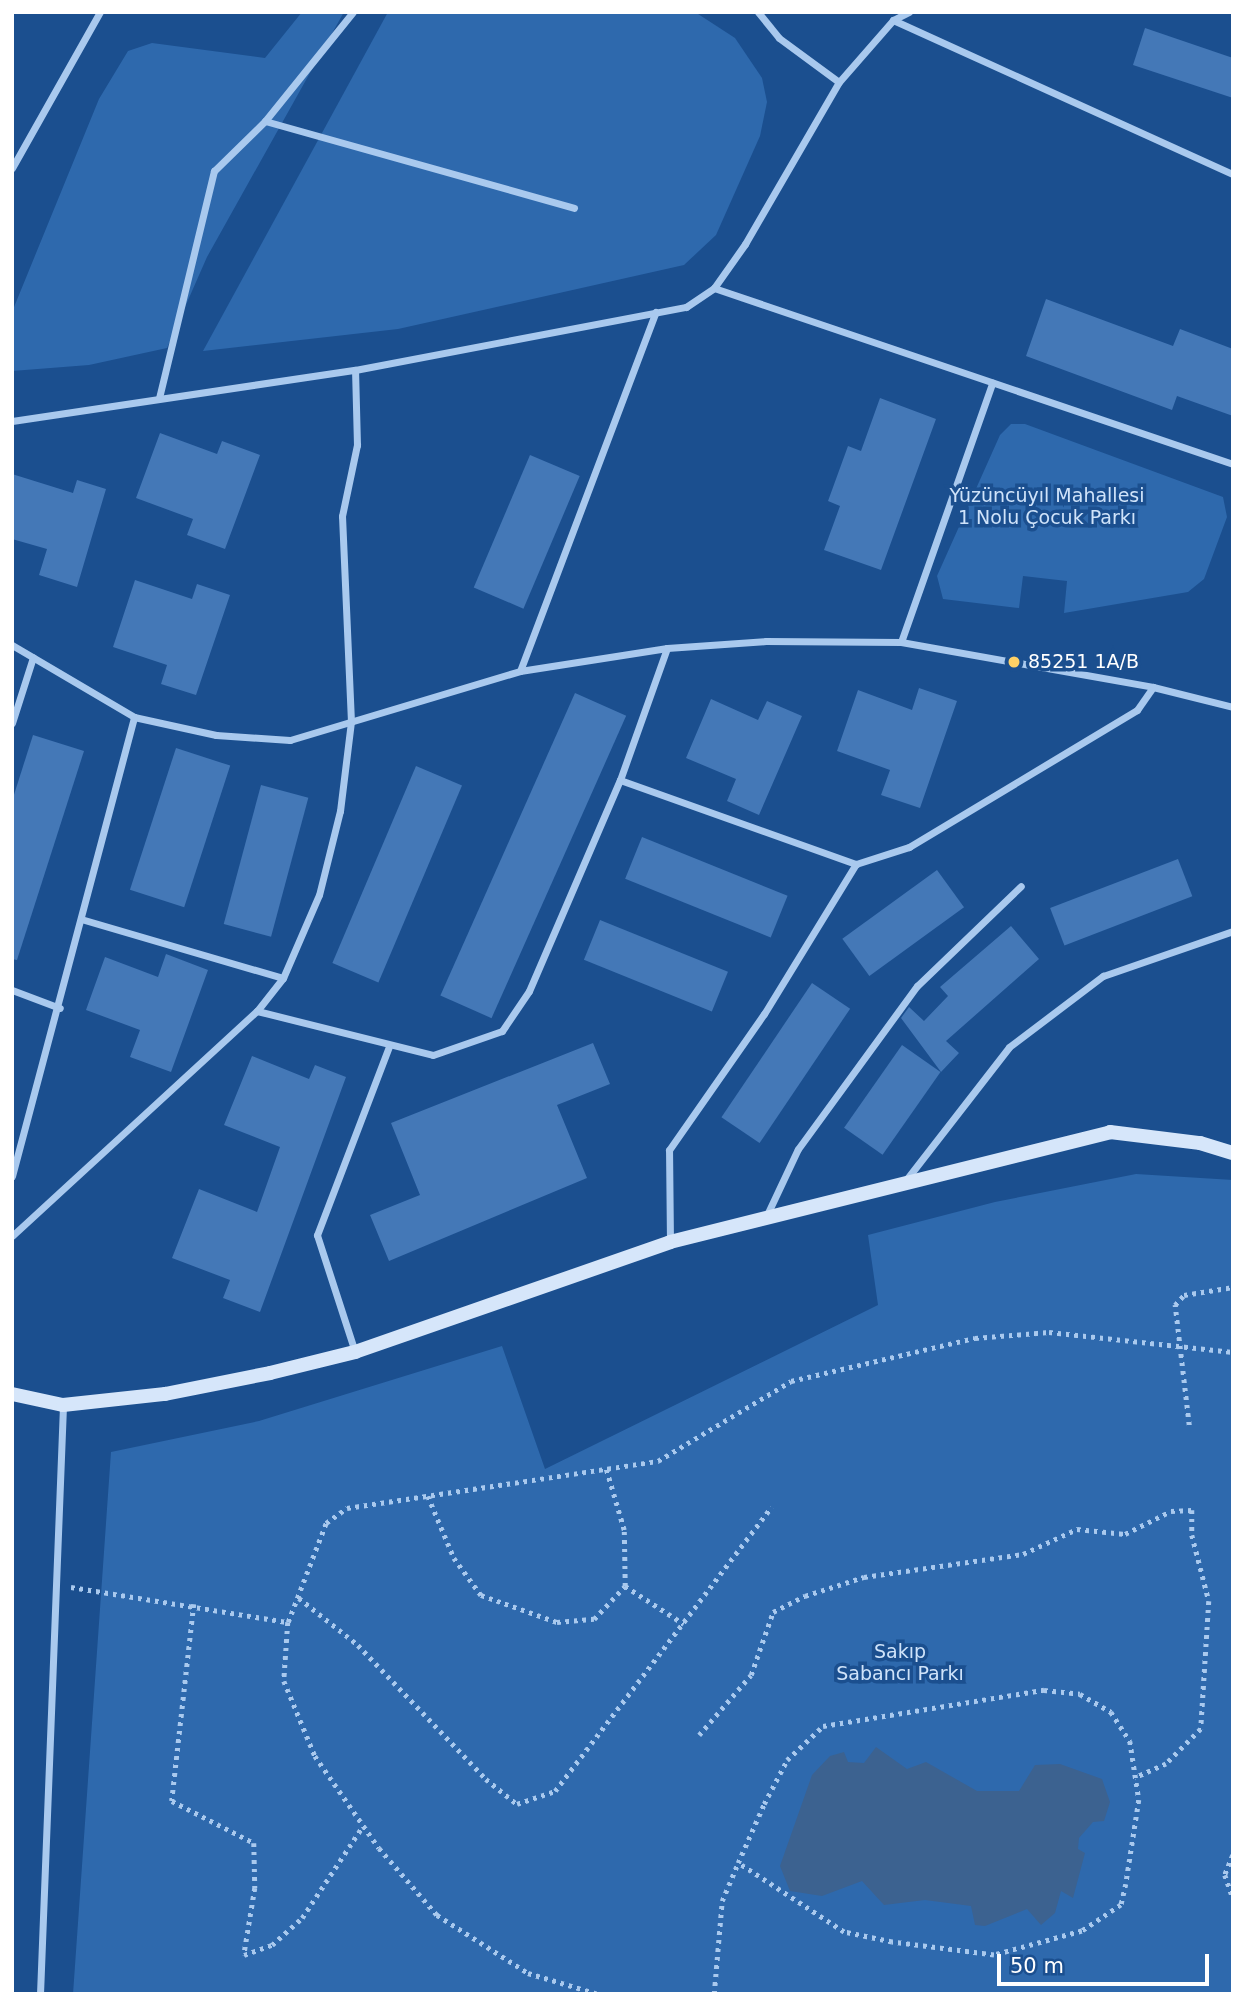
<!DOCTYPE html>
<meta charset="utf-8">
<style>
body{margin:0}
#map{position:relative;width:1245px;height:2006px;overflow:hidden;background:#1b4f8f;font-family:"DejaVu Sans",sans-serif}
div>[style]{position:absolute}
.green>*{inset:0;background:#2e69ad}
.water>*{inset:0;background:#3c6290}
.building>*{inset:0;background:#4478b7;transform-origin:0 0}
.path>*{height:4.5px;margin-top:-2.25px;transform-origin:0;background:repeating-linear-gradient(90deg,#a9c9ee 0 3.5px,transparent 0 8.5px)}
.street>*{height:7px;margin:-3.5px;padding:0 3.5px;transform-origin:3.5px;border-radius:3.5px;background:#a9c9ee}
.secondary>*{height:14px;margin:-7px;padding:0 7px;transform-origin:7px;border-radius:7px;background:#d6e6fa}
.dots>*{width:19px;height:19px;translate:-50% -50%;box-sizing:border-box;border:4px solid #1b4f8f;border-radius:50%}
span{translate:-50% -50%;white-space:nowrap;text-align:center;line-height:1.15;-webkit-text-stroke:7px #1b4f8f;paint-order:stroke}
.park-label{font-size:19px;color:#cfe3fa}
.poi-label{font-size:19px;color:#fff}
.left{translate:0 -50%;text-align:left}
.frame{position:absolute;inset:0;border:14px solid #fff;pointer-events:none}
.scale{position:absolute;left:997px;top:1954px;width:212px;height:32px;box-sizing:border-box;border:4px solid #fff;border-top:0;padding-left:9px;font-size:21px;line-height:24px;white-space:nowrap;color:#fff;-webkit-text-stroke:5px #1b4f8f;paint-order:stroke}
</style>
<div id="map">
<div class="green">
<div style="clip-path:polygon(302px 12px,344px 12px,207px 257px,167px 348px,89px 365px,12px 371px,12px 312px,99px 99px,128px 51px,152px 43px,265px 58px)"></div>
<div style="clip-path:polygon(388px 12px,695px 12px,735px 38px,762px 78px,767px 102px,760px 136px,716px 235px,684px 265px,398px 329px,203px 351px)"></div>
<div style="clip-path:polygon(1011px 424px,1025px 424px,1223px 497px,1227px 517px,1204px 579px,1188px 592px,1064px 613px,1067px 581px,1023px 576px,1019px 608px,943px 599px,937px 576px,1000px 435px)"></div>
<div style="clip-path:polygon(1136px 1174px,1233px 1180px,1233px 1994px,73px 1994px,111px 1452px,259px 1421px,502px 1346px,545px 1469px,878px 1305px,868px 1235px,995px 1202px)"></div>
</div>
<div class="water">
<div style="clip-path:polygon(876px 1747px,907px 1769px,926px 1762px,977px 1791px,1019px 1791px,1035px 1765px,1060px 1764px,1102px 1779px,1110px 1802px,1104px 1821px,1093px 1822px,1079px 1838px,1078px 1849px,1085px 1853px,1073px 1898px,1061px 1891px,1055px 1913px,1041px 1925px,1027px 1909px,985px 1926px,975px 1925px,971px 1906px,925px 1900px,884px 1905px,862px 1881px,822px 1896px,790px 1891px,780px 1866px,812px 1775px,830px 1756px,844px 1752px,848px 1762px,864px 1763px)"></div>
</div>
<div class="building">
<div style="clip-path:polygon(1145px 28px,1233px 58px,1233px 98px,1133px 65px)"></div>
<div style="clip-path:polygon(1046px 299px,1173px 346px,1180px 329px,1233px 349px,1233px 416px,1177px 396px,1172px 410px,1026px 356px)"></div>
<div style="clip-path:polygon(880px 398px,936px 419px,881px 570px,824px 550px,840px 506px,828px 501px,848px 446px,861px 451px)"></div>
<div style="clip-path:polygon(160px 433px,217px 454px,222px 441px,260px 455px,225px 549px,187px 535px,193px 519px,136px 498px)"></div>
<div style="left:530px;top:455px;width:54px;height:144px;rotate:23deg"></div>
<div style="clip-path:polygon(12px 474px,73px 493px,77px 480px,106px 489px,77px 587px,39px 575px,47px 549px,12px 539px)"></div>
<div style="clip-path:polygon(135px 580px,192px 599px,197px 584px,230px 595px,196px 695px,161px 684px,167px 665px,113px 647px)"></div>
<div style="clip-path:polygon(919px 688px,957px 701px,920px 808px,881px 795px,890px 770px,837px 751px,858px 690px,912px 710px)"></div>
<div style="left:575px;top:693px;width:56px;height:331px;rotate:24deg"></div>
<div style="clip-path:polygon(711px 699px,758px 720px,767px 701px,802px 716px,759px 815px,727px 801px,736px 779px,686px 758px)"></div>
<div style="clip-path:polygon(33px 735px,84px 751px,17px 960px,12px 959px,12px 801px)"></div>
<div style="left:176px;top:748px;width:57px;height:149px;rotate:18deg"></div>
<div style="left:416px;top:766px;width:50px;height:214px;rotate:23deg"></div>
<div style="left:261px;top:785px;width:49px;height:144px;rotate:15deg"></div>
<div style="left:642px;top:837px;width:157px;height:45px;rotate:22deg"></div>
<div style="left:1178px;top:859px;width:40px;height:137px;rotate:69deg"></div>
<div style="left:937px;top:870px;width:46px;height:117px;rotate:54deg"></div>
<div style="left:600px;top:920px;width:138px;height:43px;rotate:22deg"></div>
<div style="clip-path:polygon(1011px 926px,1039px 959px,946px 1041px,959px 1053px,941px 1072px,901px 1018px,909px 1007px,924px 1021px,948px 996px,940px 987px)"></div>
<div style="clip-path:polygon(166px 954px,208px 970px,171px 1072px,130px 1057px,140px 1030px,86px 1010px,105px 957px,158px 977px)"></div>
<div style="left:812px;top:983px;width:46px;height:162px;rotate:34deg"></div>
<div style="clip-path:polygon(593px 1043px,610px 1084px,557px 1105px,587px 1178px,389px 1261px,370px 1215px,420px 1195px,391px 1123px)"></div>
<div style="left:902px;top:1045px;width:47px;height:101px;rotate:35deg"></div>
<div style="clip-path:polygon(252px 1056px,309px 1079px,315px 1065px,346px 1077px,260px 1312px,223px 1298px,230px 1280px,172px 1258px,199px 1189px,257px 1212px,280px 1147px,224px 1125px)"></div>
</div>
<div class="path">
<div style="left:1189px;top:1425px;width:121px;rotate:-96.7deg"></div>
<div style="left:1175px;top:1305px;width:13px;rotate:-48deg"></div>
<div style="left:1184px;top:1295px;width:50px;rotate:-9.3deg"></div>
<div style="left:428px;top:1496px;width:67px;rotate:67.2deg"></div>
<div style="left:454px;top:1558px;width:46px;rotate:53.9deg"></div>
<div style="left:481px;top:1595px;width:81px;rotate:19.6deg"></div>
<div style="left:557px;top:1622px;width:37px;rotate:-5deg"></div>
<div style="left:594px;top:1619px;width:45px;rotate:-46.8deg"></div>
<div style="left:625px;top:1586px;width:56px;rotate:-91deg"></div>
<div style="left:624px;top:1530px;width:64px;rotate:-106.4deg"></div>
<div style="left:625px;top:1586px;width:70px;rotate:32.8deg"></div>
<div style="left:71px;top:1587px;width:220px;rotate:9.2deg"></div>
<div style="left:288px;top:1622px;width:106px;rotate:-69deg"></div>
<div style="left:326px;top:1523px;width:26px;rotate:-36deg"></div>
<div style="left:347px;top:1508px;width:315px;rotate:-8.6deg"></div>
<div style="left:658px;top:1461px;width:155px;rotate:-31deg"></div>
<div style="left:791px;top:1381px;width:189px;rotate:-13.2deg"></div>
<div style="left:975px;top:1338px;width:74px;rotate:-4.6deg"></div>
<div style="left:1049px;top:1332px;width:185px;rotate:6.2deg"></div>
<div style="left:299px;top:1598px;width:75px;rotate:38.5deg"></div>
<div style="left:358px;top:1645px;width:185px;rotate:46.3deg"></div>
<div style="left:486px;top:1779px;width:40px;rotate:39deg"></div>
<div style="left:517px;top:1804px;width:40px;rotate:-18.9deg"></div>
<div style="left:555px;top:1791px;width:357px;rotate:-52.7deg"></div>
<div style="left:194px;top:1604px;width:198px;rotate:96.4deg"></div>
<div style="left:172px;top:1801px;width:92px;rotate:27.1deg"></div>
<div style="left:254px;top:1843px;width:45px;rotate:88.7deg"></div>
<div style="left:255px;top:1888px;width:68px;rotate:99.3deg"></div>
<div style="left:244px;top:1955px;width:30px;rotate:-20deg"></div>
<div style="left:272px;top:1945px;width:40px;rotate:-42deg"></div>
<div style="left:302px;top:1918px;width:110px;rotate:-56.5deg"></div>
<div style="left:288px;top:1622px;width:59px;rotate:93.9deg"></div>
<div style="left:284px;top:1681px;width:81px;rotate:67.5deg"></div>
<div style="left:315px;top:1756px;width:112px;rotate:55.2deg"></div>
<div style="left:379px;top:1848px;width:89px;rotate:49.1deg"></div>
<div style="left:437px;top:1915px;width:108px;rotate:32.5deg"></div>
<div style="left:528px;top:1973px;width:73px;rotate:16.7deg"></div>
<div style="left:699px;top:1735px;width:79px;rotate:-49.1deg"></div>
<div style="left:751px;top:1675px;width:67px;rotate:-70.8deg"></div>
<div style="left:773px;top:1612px;width:36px;rotate:-27deg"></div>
<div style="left:805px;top:1596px;width:62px;rotate:-17.9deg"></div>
<div style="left:864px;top:1577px;width:161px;rotate:-8.2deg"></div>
<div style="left:1023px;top:1554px;width:60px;rotate:-24.8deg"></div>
<div style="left:1077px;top:1529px;width:48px;rotate:5.9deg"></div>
<div style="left:1125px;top:1534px;width:51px;rotate:-26.6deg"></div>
<div style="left:1171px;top:1511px;width:21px;rotate:-3deg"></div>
<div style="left:1192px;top:1510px;width:25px;rotate:90deg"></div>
<div style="left:1192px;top:1535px;width:68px;rotate:75.6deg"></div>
<div style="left:1209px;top:1601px;width:128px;rotate:93.6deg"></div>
<div style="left:1201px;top:1729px;width:49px;rotate:135deg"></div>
<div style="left:1166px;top:1764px;width:34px;rotate:156deg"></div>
<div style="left:1233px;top:1855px;width:22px;rotate:112deg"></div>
<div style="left:1225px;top:1875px;width:24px;rotate:71deg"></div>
<div style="left:714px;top:1994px;width:93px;rotate:-85.1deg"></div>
<div style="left:722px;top:1901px;width:41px;rotate:-67.2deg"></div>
<div style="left:738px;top:1863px;width:64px;rotate:-66.2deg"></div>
<div style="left:764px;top:1804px;width:50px;rotate:-62.4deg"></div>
<div style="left:787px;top:1760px;width:50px;rotate:-43.4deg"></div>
<div style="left:823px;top:1726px;width:224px;rotate:-9.3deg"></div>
<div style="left:1044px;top:1690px;width:36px;rotate:6deg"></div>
<div style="left:1080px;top:1694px;width:36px;rotate:30deg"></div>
<div style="left:1111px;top:1712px;width:35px;rotate:57deg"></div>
<div style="left:1130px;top:1741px;width:60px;rotate:81.3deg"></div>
<div style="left:1139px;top:1800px;width:85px;rotate:98.8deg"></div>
<div style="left:1126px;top:1884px;width:22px;rotate:103deg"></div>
<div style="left:1121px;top:1905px;width:47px;rotate:146.3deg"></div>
<div style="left:1082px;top:1931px;width:91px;rotate:164.7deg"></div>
<div style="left:994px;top:1955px;width:103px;rotate:-172.7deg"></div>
<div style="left:892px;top:1942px;width:49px;rotate:-168.2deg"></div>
<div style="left:844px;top:1932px;width:126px;rotate:-146.9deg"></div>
</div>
<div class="street">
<div style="left:758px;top:12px;width:33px;rotate:51deg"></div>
<div style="left:779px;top:38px;width:74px;rotate:36.3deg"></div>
<div style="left:893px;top:20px;width:373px;rotate:24.4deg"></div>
<div style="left:265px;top:121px;width:321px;rotate:15.7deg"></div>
<div style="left:12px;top:168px;width:179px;rotate:-60.6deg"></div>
<div style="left:714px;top:288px;width:548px;rotate:18.73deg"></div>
<div style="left:159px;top:398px;width:234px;rotate:-76.4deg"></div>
<div style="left:214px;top:171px;width:71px;rotate:-44.4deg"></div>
<div style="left:265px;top:121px;width:140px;rotate:-51.1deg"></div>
<div style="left:12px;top:421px;width:347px;rotate:-8.5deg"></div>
<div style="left:355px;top:370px;width:337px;rotate:-10.8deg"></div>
<div style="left:686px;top:307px;width:34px;rotate:-34deg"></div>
<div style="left:714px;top:288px;width:54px;rotate:-54.8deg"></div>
<div style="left:745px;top:244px;width:187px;rotate:-59.9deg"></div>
<div style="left:839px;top:82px;width:82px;rotate:-48.9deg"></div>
<div style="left:893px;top:20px;width:18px;rotate:-27deg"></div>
<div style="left:901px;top:642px;width:275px;rotate:-70.6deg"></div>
<div style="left:12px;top:645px;width:142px;rotate:30.5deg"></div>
<div style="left:134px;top:717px;width:84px;rotate:12.4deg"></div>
<div style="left:216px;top:735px;width:74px;rotate:3.9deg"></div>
<div style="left:290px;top:740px;width:240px;rotate:-16.7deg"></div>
<div style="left:520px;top:671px;width:149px;rotate:-8.9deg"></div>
<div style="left:667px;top:648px;width:99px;rotate:-4deg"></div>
<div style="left:766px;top:641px;width:135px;rotate:0.4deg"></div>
<div style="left:901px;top:642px;width:256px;rotate:10.1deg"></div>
<div style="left:1153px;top:687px;width:82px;rotate:14deg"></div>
<div style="left:520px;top:671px;width:384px;rotate:-69.3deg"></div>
<div style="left:12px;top:723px;width:69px;rotate:-72.3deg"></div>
<div style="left:620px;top:780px;width:251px;rotate:19.6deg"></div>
<div style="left:856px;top:864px;width:56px;rotate:-17.8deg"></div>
<div style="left:909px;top:847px;width:266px;rotate:-31deg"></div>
<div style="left:1137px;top:710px;width:28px;rotate:-55deg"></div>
<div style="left:81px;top:919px;width:210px;rotate:16.3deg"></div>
<div style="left:12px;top:990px;width:51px;rotate:20.6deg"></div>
<div style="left:257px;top:1011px;width:181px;rotate:14deg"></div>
<div style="left:433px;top:1055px;width:73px;rotate:-19.2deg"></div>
<div style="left:502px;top:1031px;width:48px;rotate:-56deg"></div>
<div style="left:529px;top:991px;width:230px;rotate:-66.7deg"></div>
<div style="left:620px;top:780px;width:140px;rotate:-70.4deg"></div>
<div style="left:12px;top:1176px;width:475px;rotate:-75.1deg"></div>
<div style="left:906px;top:1180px;width:168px;rotate:-52.2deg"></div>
<div style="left:1009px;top:1047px;width:118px;rotate:-37.1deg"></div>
<div style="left:1103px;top:976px;width:138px;rotate:-19.1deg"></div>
<div style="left:765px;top:1219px;width:77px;rotate:-64.8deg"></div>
<div style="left:798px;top:1149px;width:202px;rotate:-53.9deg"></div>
<div style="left:917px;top:986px;width:144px;rotate:-43.9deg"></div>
<div style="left:12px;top:1236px;width:333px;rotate:-42.6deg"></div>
<div style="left:257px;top:1011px;width:42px;rotate:-51.8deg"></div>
<div style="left:283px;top:978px;width:90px;rotate:-66.6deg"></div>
<div style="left:319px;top:895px;width:87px;rotate:-76deg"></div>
<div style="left:340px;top:811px;width:90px;rotate:-83deg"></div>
<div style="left:351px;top:722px;width:206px;rotate:-92.5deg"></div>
<div style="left:342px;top:516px;width:73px;rotate:-78.1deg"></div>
<div style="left:357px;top:445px;width:75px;rotate:-91.5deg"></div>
<div style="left:670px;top:1242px;width:92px;rotate:-90.6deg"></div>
<div style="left:669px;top:1150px;width:166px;rotate:-55.1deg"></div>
<div style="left:764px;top:1014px;width:176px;rotate:-58.5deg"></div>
<div style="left:355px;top:1352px;width:123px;rotate:-108deg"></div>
<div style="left:317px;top:1235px;width:202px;rotate:-69.1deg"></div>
<div style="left:40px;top:1994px;width:589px;rotate:-87.76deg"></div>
</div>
<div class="secondary">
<div style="left:12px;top:1394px;width:52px;rotate:12.2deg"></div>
<div style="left:63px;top:1405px;width:103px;rotate:-6.2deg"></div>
<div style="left:165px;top:1394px;width:107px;rotate:-11.3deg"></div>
<div style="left:270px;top:1373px;width:88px;rotate:-13.9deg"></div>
<div style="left:355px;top:1352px;width:334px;rotate:-19.2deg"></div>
<div style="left:670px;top:1242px;width:454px;rotate:-14deg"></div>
<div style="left:1110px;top:1132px;width:91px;rotate:7deg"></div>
<div style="left:1200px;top:1143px;width:34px;rotate:17deg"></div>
</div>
<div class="dots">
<div style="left:1014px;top:662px;background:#ffd166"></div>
</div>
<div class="park-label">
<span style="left:1047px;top:507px">Yüzüncüyıl Mahallesi<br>1 Nolu Çocuk Parkı</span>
<span style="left:900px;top:1663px">Sakıp<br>Sabancı Parkı</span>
</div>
<div class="poi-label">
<span class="left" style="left:1028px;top:662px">85251 1A/B</span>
</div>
<div class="frame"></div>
<div class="scale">50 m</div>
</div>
